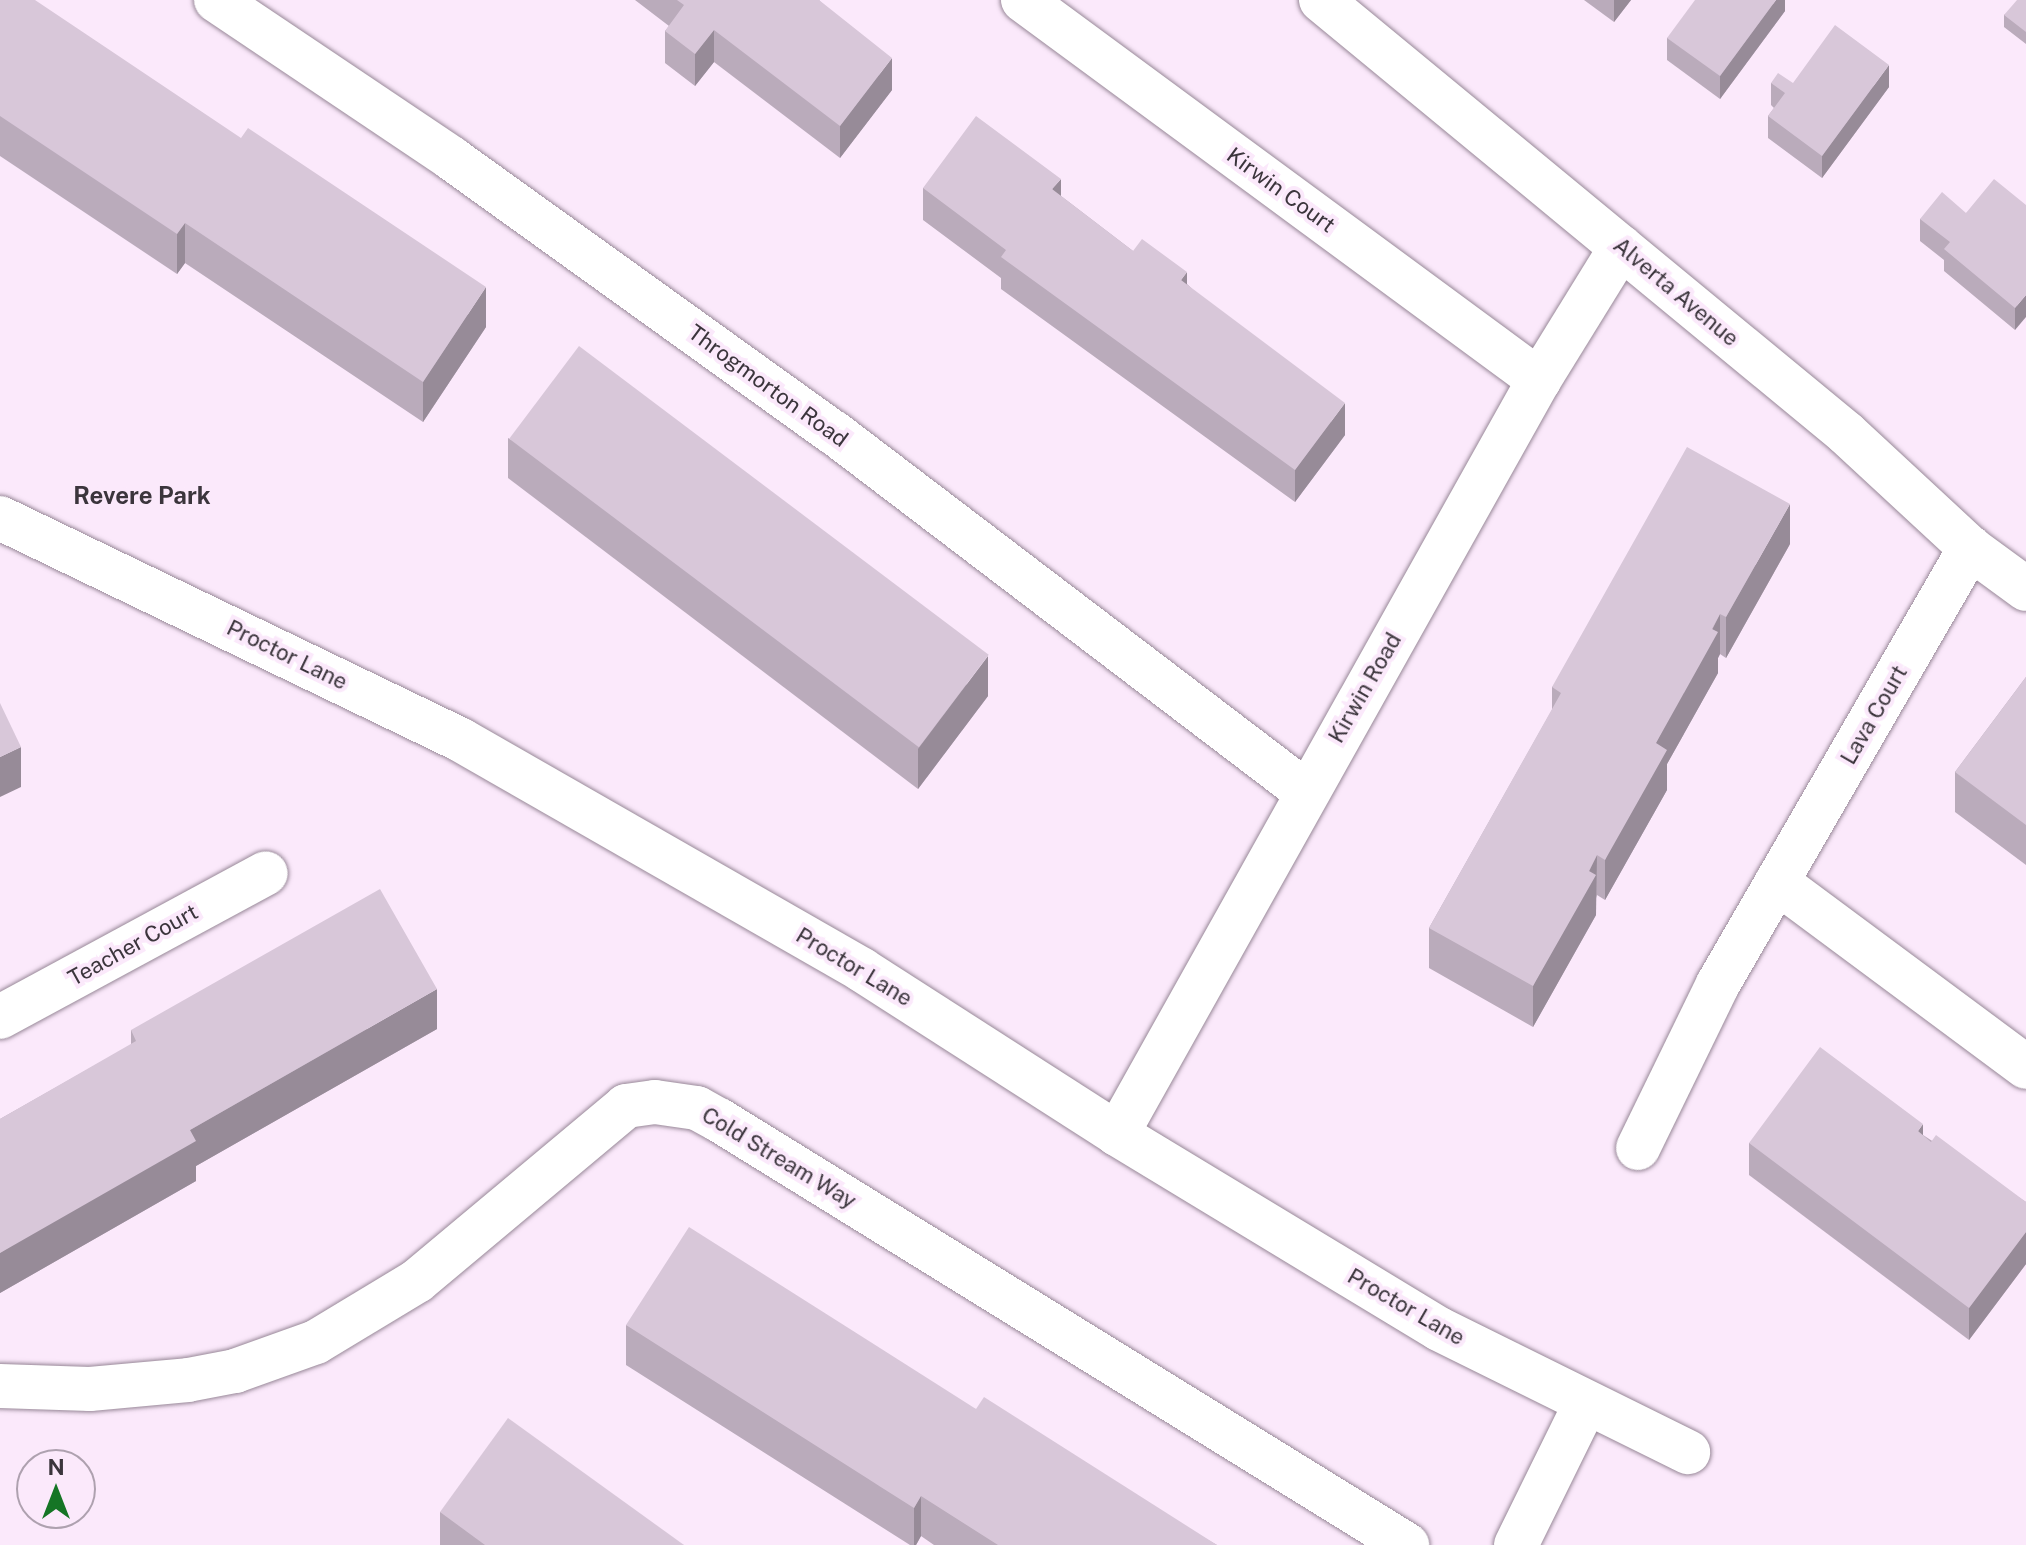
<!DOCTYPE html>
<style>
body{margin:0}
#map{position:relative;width:2026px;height:1545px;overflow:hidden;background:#fbe9fb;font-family:"Public Sans",sans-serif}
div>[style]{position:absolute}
.roads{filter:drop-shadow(0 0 2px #988898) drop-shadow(0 0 2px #988898)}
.minor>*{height:44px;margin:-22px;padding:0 22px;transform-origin:22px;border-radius:22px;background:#fff}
.wall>*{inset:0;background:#baabbb}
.shaded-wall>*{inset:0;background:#978b98}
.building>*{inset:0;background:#d8c7d9;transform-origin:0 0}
span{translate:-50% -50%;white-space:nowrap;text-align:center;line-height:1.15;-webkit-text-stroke:8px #fbe9fb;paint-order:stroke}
.street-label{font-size:22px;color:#3b353c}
.neighbourhood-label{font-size:24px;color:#3b353c;font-weight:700}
.north{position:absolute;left:16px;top:1449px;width:80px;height:80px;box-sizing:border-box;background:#fbe9fb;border:2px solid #aea1af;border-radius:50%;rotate:0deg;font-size:22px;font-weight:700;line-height:32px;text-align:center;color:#3b353c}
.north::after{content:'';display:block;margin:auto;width:28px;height:36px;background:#157525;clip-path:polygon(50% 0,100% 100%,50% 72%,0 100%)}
</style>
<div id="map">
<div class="roads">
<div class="minor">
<div style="left:216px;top:0;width:283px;rotate:33.9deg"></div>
<div style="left:451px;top:158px;width:470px;rotate:35.7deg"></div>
<div style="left:833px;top:432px;width:594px;rotate:37.27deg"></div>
<div style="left:1023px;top:0;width:641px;rotate:36.37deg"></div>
<div style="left:1321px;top:0;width:681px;rotate:39.51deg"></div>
<div style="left:1846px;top:433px;width:169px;rotate:42.8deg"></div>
<div style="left:1970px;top:548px;width:69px;rotate:36.2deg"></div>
<div style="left:0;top:518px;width:512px;rotate:25.71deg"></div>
<div style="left:461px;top:740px;width:462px;rotate:29.8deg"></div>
<div style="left:862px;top:970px;width:303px;rotate:32.7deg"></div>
<div style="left:1117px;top:1134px;width:376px;rotate:31.2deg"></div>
<div style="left:1439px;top:1329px;width:278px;rotate:26.3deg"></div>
<div style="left:1777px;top:882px;width:310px;rotate:36.6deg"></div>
<div style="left:0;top:1017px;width:302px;rotate:-28.4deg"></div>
<div style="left:1117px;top:1134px;width:864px;rotate:-60.77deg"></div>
<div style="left:1539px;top:380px;width:156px;rotate:-58.3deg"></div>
<div style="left:1638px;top:1148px;width:182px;rotate:-64deg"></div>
<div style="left:1718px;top:984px;width:504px;rotate:-59.97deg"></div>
<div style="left:0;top:1386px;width:90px;rotate:1.9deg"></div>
<div style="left:90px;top:1389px;width:98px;rotate:-5.2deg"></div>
<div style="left:188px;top:1380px;width:48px;rotate:-10.8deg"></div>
<div style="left:235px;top:1371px;width:86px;rotate:-19.7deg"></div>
<div style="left:316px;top:1342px;width:118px;rotate:-31.1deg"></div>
<div style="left:417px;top:1281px;width:273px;rotate:-39.9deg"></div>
<div style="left:626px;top:1106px;width:29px;rotate:-8deg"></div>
<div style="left:655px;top:1102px;width:42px;rotate:8.1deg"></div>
<div style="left:697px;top:1108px;width:25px;rotate:29deg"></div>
<div style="left:719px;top:1120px;width:809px;rotate:31.7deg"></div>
<div style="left:1516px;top:1545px;width:156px;rotate:-63.8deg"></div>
</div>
</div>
<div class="wall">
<div style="clip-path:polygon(0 0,486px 327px,423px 422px,185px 263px,177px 274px,0 156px)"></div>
<div style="clip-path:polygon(635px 0,819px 0,892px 90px,840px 158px,714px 62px,695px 86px,665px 63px,665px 31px,669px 26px)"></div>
<div style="clip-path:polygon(1584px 0,1631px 0,1614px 22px)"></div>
<div style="clip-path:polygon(1785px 0,1785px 11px,1720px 99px,1667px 60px,1667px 38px)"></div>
<div style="clip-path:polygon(2026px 0,2026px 44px,2004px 27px,2004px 15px)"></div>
<div style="clip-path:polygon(1771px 83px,1793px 83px,1889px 87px,1822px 178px,1768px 138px,1768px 116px,1774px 108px,1771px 105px)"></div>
<div style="clip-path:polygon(923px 188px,1061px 196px,1133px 251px,1187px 284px,1345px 435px,1295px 502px,1001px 289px,1001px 278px,923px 220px)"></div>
<div style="clip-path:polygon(2026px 205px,2015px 330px,1944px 271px,1944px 260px,1920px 241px,1920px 219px)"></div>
<div style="clip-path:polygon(508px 438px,988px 696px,918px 789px,508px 478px)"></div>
<div style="clip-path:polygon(1790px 544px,1726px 658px,1720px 654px,1718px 658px,1718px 673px,1667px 764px,1667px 790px,1605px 900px,1597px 895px,1596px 898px,1596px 915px,1533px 1027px,1429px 968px,1429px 928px,1552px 710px,1552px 687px)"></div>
<div style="clip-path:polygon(2026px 677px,2026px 865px,1955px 812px,1955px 772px)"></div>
<div style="clip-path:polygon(437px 1029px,196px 1166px,196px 1181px,0 1293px,0 1119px,131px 1045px,131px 1030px)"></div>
<div style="clip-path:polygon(1923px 1135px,2026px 1202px,2026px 1264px,1969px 1340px,1749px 1175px,1749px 1143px)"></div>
<div style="clip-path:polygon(626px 1325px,976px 1409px,1217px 1545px,934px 1545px,921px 1536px,916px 1545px,910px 1545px,626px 1365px)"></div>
<div style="clip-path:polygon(440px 1512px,684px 1545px,440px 1545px)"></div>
</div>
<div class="shaded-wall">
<div style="clip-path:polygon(1614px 0,1631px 0,1614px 22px)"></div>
<div style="clip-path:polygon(1776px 0,1785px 0,1785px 11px,1720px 99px,1720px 76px)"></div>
<div style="clip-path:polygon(714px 30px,714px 62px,695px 86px,695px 54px)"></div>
<div style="clip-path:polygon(892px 58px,892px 90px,840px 158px,840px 126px)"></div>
<div style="clip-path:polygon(1889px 65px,1889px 87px,1822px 178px,1822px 156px)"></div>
<div style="clip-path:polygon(1061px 179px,1061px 211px,1052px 189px)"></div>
<div style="clip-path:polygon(185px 223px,185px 263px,177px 274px,177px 234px)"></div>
<div style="clip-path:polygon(1187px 272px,1187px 304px,1181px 280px)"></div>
<div style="clip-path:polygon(486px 287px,486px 327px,423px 422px,423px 382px)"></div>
<div style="clip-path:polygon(2026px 295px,2026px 317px,2015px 330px,2015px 308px)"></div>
<div style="clip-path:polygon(1345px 403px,1345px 435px,1295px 502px,1295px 470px)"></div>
<div style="clip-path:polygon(1790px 504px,1790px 544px,1726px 658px,1726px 617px)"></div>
<div style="clip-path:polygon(1720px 614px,1720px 654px,1718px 658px,1718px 673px,1667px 764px,1667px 790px,1605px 900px,1605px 860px,1656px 743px)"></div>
<div style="clip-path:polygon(988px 656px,988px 696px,918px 789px,918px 749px)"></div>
<div style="clip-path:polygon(21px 747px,21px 787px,0 797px,0 757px)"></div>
<div style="clip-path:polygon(1597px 855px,1596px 915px,1533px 1027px,1533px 986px)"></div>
<div style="clip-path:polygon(437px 989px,437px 1029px,196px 1166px,196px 1181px,0 1293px,0 1253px,190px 1130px)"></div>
<div style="clip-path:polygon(1923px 1124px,1923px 1156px,1918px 1131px)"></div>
<div style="clip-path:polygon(2026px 1232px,2026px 1264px,1969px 1340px,1969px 1308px)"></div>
<div style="clip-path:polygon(921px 1496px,921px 1536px,916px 1545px,914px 1545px,914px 1508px)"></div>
</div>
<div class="building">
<div style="clip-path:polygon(0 0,35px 0,241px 138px,248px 128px,486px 287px,423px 382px,185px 223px,177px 234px,0 116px)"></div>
<div style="clip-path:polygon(677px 0,819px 0,892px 58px,840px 126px,714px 30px,695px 54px,665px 31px,684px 5px)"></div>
<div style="clip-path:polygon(1695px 0,1776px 0,1720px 76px,1667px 38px)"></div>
<div style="clip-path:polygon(2017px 0,2026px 0,2026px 32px,2004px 15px)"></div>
<div style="clip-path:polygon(1835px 25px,1889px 65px,1822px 156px,1768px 116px,1785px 93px,1771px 83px,1778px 73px,1793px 83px)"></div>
<div style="clip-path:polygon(976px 116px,1061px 179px,1052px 189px,1133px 251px,1142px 239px,1187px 272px,1181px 280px,1345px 403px,1295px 470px,1001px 257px,1006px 250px,923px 188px)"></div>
<div style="clip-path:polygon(1994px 179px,2026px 205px,2026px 295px,2015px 308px,1944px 249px,1950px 242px,1920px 219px,1942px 192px,1966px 213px)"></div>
<div style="left:579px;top:346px;width:513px;height:116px;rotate:37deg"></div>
<div style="clip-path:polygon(1687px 447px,1790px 504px,1726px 617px,1720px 614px,1712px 629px,1718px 632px,1656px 743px,1667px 750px,1605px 860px,1597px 855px,1589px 871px,1596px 875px,1533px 986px,1429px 928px,1561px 693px,1552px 687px)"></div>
<div style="clip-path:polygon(2026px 677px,2026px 825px,1955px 772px)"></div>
<div style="clip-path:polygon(0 703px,21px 747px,0 757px)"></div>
<div style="clip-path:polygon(380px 889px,437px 989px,190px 1130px,196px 1141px,0 1253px,0 1119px,136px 1041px,131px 1030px)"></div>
<div style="clip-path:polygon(1820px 1047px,1923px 1124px,1918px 1131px,1931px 1142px,1936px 1135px,2026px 1202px,2026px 1232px,1969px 1308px,1749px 1143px)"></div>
<div style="clip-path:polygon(689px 1227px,976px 1409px,984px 1397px,1217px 1545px,998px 1545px,921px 1496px,914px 1508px,626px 1325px)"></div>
<div style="clip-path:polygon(508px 1418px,684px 1545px,485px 1545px,440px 1512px)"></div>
</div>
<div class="street-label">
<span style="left:1281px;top:190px;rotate:36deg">Kirwin Court</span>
<span style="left:1676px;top:292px;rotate:40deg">Alverta Avenue</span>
<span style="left:768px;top:386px;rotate:36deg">Throgmorton Road</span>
<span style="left:287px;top:655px;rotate:26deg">Proctor Lane</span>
<span style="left:1365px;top:688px;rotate:-60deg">Kirwin Road</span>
<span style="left:1874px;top:715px;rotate:-60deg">Lava Court</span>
<span style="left:133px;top:945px;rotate:-29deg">Teacher Court</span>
<span style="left:854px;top:967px;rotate:31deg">Proctor Lane</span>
<span style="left:779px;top:1158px;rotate:31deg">Cold Stream Way</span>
<span style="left:1406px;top:1307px;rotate:30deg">Proctor Lane</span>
</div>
<div class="neighbourhood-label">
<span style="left:142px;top:496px">Revere Park</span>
</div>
<div class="north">N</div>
</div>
